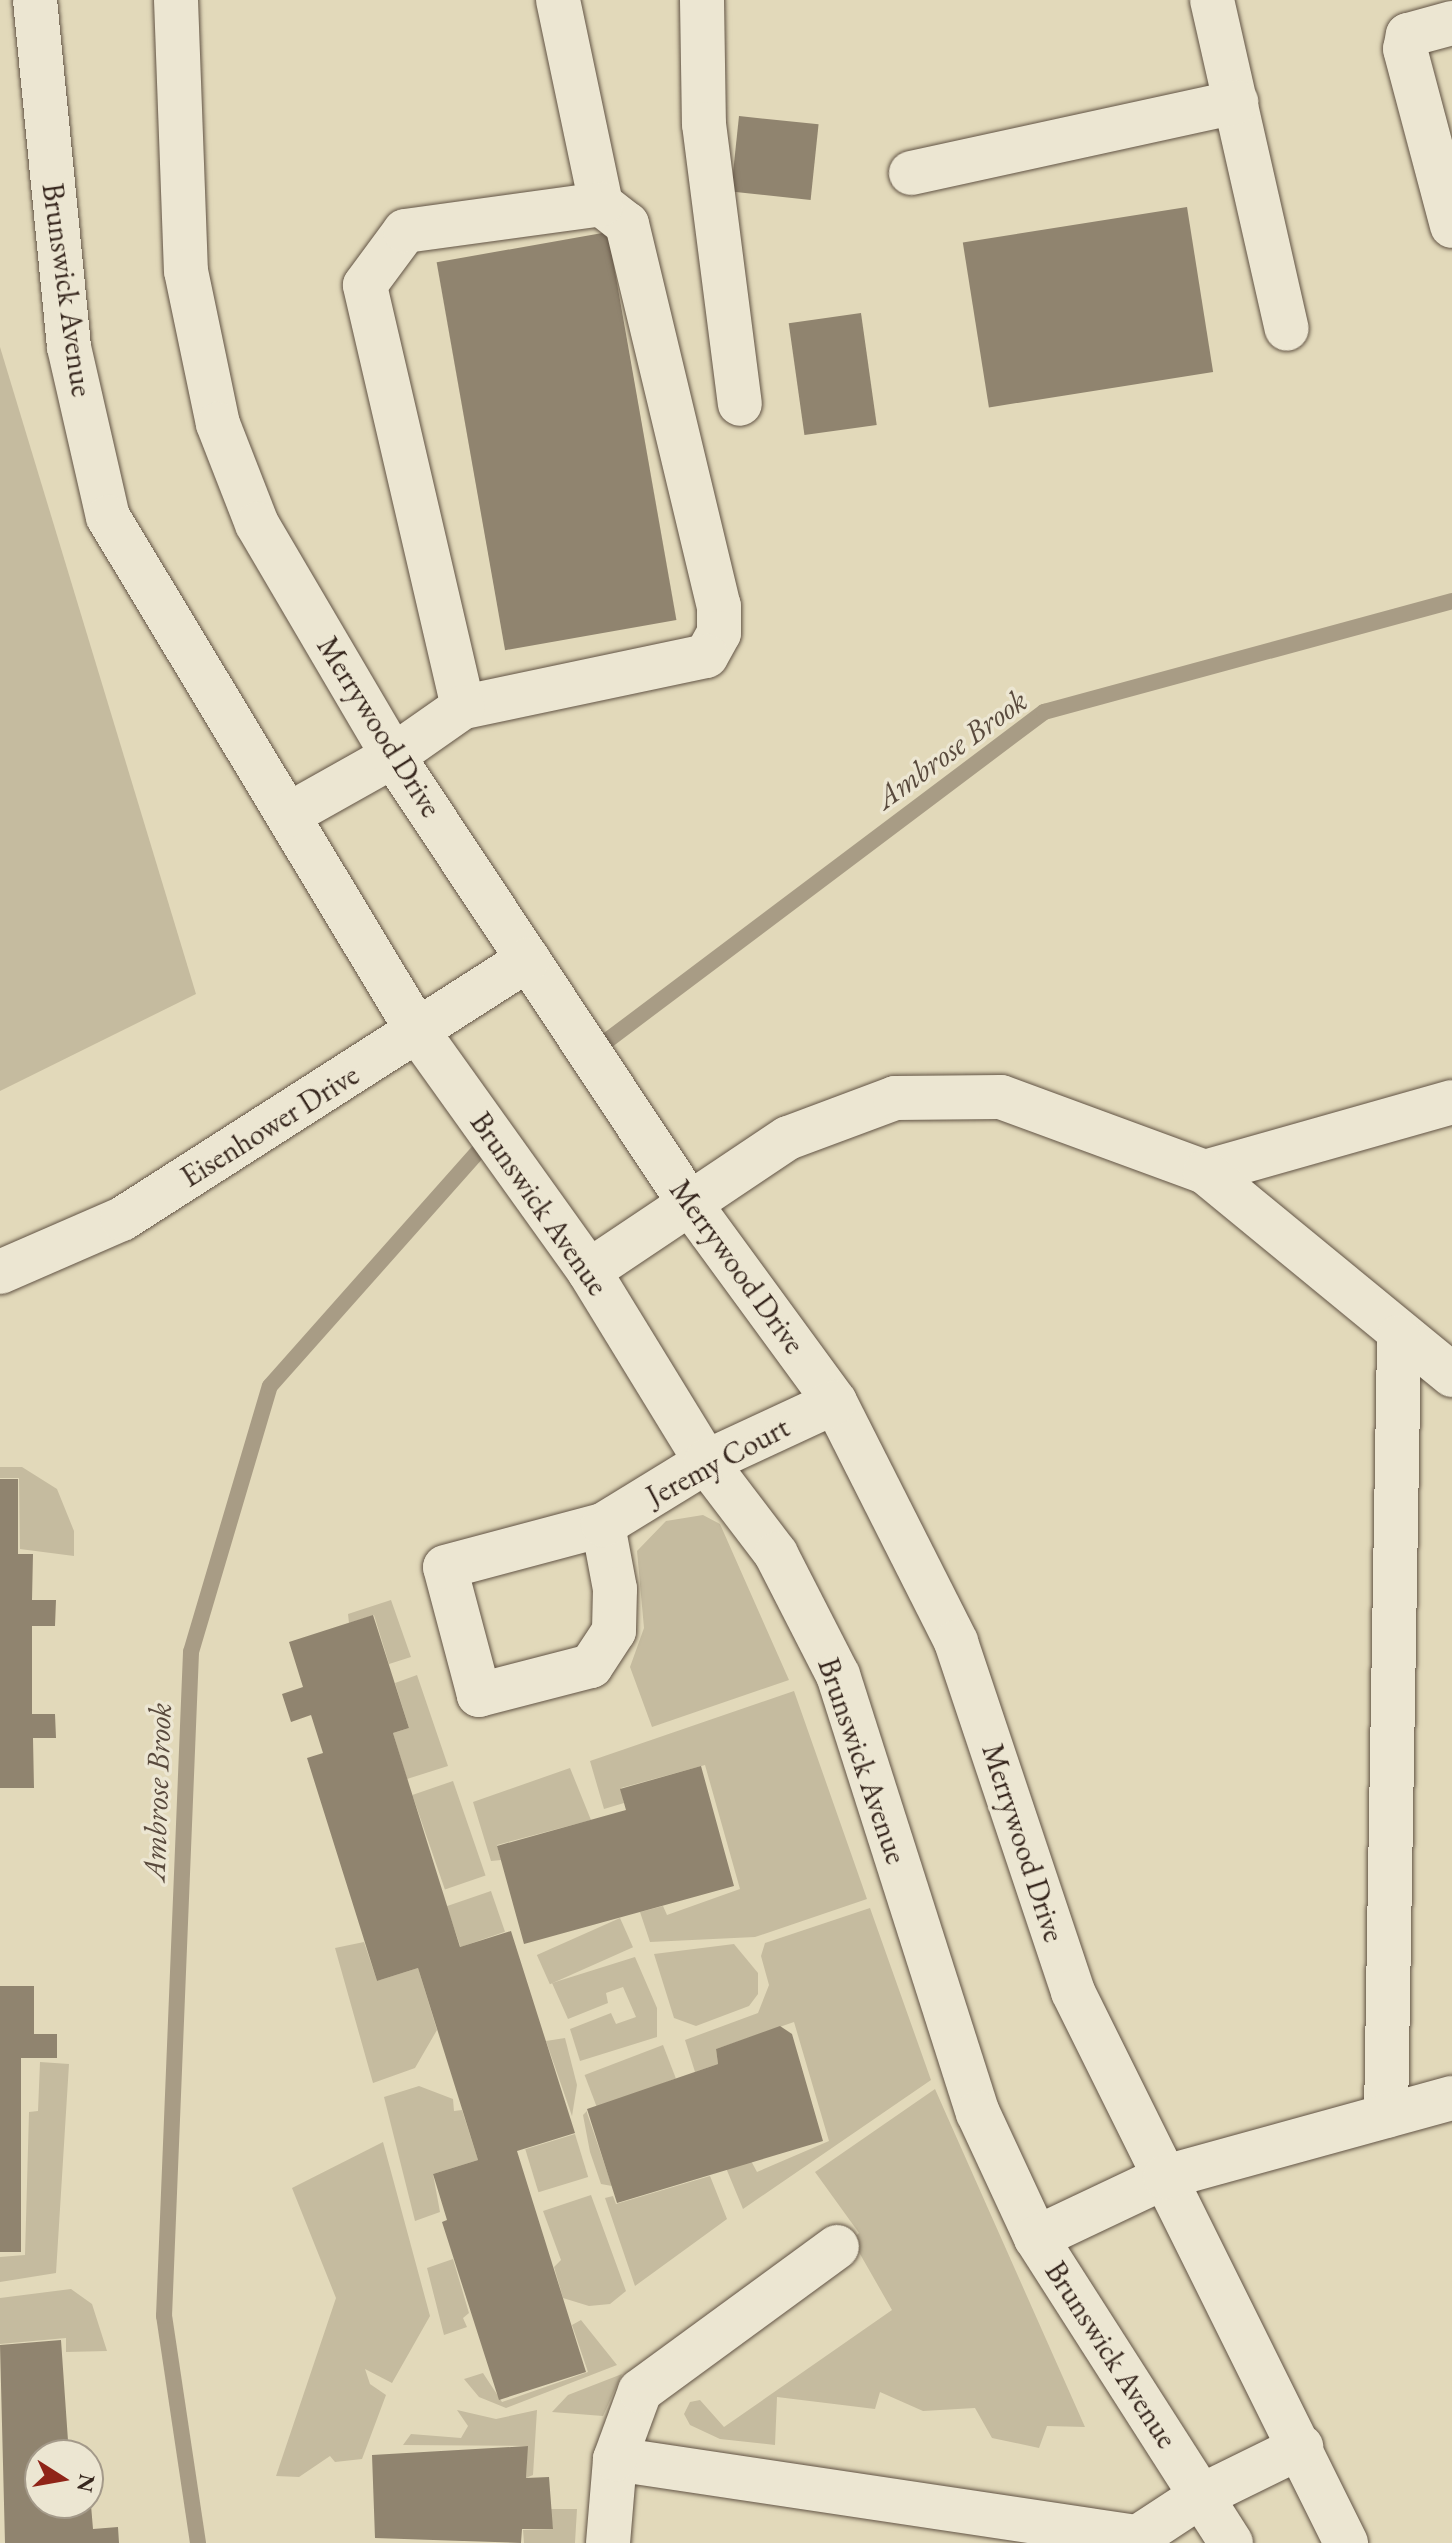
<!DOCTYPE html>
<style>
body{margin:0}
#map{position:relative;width:1452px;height:2543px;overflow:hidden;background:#e2d9ba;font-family:"EB Garamond",serif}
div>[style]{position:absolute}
.green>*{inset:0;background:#c5bb9f;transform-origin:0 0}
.stream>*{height:16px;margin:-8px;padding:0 8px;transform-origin:8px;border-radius:8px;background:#a89c85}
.building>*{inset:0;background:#90846f;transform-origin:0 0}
.roads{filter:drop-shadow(0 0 2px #625445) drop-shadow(0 0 2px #625445)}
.minor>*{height:44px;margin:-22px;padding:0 22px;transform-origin:22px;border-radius:22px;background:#ece6d2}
span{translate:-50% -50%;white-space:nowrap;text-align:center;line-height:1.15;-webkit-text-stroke:7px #ece6d2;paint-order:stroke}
.street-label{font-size:30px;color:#37271e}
.water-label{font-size:32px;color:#594a3d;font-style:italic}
.north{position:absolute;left:24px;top:2439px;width:80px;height:80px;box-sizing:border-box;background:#ece6d2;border:2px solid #a49a8a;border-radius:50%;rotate:101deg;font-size:22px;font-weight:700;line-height:32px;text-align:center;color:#37271e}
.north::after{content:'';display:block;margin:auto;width:28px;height:36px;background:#8f2418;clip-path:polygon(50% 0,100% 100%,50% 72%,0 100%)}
</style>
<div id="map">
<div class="green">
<div style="clip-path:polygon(0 347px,196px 994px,0 1091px)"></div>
<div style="clip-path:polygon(0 1467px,22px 1467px,57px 1489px,74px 1531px,74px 1556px,20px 1549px,19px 1478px,0 1478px)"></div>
<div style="clip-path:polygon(703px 1515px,720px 1524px,789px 1680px,652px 1727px,630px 1667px,644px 1628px,637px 1551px,666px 1521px)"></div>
<div style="clip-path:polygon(391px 1600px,411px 1657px,389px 1664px,374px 1615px,349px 1623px,348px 1614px)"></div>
<div style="clip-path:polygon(417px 1675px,448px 1766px,407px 1779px,393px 1733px,409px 1728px,395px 1683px)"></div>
<div style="clip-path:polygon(794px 1691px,867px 1899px,755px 1937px,650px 1942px,640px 1912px,663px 1906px,667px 1915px,740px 1889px,705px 1765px,621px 1788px,624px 1803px,604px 1809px,590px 1761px)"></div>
<div style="clip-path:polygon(570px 1768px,591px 1820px,497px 1845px,501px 1860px,491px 1861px,473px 1802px)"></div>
<div style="left:453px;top:1781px;width:100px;height:43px;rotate:71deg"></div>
<div style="left:491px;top:1891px;width:43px;height:47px;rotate:71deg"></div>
<div style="clip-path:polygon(870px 1908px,931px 2080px,743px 2209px,726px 2168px,750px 2159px,757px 2172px,829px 2141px,794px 2022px,716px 2049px,718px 2064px,695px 2072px,685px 2040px,758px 2013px,769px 1985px,761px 1956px,765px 1943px)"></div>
<div style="left:620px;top:1918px;width:32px;height:91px;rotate:66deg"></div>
<div style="clip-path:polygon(364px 1942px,377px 1981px,418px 1968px,437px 2030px,415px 2068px,373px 2083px,335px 1948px)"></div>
<div style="clip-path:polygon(734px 1944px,758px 1973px,758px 1994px,749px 2006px,696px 2026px,674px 2018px,654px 1954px)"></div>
<div style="clip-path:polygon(635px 1957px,657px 2008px,657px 2037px,580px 2061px,570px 2029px,611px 2013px,616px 2024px,636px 2017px,623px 1987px,606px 1993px,608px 2003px,568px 2019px,552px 1983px)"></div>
<div style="clip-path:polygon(565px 2038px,577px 2085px,572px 2116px,546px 2041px)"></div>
<div style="left:663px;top:2045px;width:36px;height:84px;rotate:69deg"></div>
<div style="clip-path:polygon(40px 2062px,69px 2064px,56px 2273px,0 2282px,0 2257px,25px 2255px,29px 2112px,38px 2111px)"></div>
<div style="clip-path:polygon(419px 2086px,453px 2099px,454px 2111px,462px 2110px,478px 2160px,433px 2174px,440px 2212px,415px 2221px,384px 2097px)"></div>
<div style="clip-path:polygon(935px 2089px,1085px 2427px,1047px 2426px,1039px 2448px,992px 2438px,975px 2408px,923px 2411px,880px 2392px,875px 2409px,777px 2397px,775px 2445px,720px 2439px,690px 2425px,684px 2414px,690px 2402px,700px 2400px,724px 2427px,892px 2310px,852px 2240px,859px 2233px,815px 2172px)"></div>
<div style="clip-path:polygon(587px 2111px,587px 2113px,612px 2186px,601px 2184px,590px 2152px,583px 2115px)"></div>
<div style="left:575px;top:2134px;width:45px;height:52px;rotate:73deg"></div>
<div style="clip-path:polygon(383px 2142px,430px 2316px,392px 2383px,365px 2369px,370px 2384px,386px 2395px,362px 2459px,335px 2462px,330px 2456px,299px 2477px,276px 2476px,336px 2298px,292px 2188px)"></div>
<div style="clip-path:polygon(710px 2176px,727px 2219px,635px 2286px,605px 2198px,613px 2196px,616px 2204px)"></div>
<div style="clip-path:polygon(591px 2195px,626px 2291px,610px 2304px,589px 2306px,563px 2298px,554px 2267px,561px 2260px,543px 2211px)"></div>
<div style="clip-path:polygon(453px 2259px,469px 2313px,463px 2318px,467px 2327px,444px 2335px,427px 2268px)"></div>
<div style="clip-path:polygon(71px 2289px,92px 2304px,107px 2351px,66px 2352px,66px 2338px,0 2344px,0 2298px)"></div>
<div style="clip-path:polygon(581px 2320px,617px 2365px,506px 2408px,479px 2397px,464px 2379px,483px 2373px,502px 2402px,588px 2372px,572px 2325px)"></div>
<div style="clip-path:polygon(622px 2374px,603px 2416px,552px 2412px,568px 2395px)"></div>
<div style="clip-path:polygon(457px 2410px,496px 2419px,537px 2410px,533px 2475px,526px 2478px,527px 2446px,403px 2445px,411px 2434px,461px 2438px,468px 2426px)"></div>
<div style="clip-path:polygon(550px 2509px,577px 2509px,575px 2543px,524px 2543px,523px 2530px,553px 2529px)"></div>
</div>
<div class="stream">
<div style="left:592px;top:1052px;width:566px;rotate:-36.95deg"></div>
<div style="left:1044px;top:712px;width:423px;rotate:-15.2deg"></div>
<div style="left:198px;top:2543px;width:230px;rotate:-98.5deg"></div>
<div style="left:164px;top:2316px;width:665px;rotate:-87.67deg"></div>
<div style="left:191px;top:1652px;width:277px;rotate:-73.5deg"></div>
<div style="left:270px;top:1386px;width:332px;rotate:-48.4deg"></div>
</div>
<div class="building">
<div style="left:739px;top:116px;width:80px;height:76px;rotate:6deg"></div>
<div style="left:1187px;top:207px;width:167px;height:227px;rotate:81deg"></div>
<div style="left:608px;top:232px;width:394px;height:174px;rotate:80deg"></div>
<div style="left:861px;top:313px;width:113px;height:73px;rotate:82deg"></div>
<div style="clip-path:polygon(0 1479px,18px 1479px,18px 1554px,33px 1554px,32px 1600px,56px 1600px,55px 1626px,32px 1626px,32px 1714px,55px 1714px,56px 1738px,33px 1738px,34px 1788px,0 1788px)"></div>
<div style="clip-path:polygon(373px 1615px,409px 1728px,393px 1733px,460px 1947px,511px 1931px,575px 2133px,517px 2151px,586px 2372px,499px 2400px,442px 2222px,447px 2220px,433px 2174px,478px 2160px,418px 1968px,377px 1981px,307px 1758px,323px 1753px,311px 1715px,291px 1722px,282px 1694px,303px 1687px,289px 1642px)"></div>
<div style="clip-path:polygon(701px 1766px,734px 1886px,524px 1944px,497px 1846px,626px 1810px,620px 1789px)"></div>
<div style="clip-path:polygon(0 1986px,34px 1986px,34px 2034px,57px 2034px,57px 2058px,21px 2058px,21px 2252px,0 2252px)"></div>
<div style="clip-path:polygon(780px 2026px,792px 2034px,823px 2141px,617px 2203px,587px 2109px,718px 2064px,716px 2049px)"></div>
<div style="clip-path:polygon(61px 2340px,69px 2455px,40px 2455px,40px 2503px,88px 2503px,90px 2493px,93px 2529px,118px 2527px,119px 2543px,5px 2543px,0 2345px)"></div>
<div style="clip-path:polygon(528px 2446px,526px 2478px,549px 2477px,553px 2529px,522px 2529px,521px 2543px,375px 2538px,372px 2455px)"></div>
</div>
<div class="roads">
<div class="minor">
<div style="left:35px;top:0;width:349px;rotate:84.4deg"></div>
<div style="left:69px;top:347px;width:174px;rotate:77.1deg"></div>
<div style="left:108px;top:517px;width:601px;rotate:58.95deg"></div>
<div style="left:418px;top:1032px;width:294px;rotate:54.4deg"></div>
<div style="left:589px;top:1271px;width:224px;rotate:58.5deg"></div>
<div style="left:706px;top:1462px;width:116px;rotate:52.7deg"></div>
<div style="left:776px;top:1554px;width:136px;rotate:62.9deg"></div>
<div style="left:838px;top:1675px;width:460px;rotate:72.3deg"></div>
<div style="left:978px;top:2113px;width:138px;rotate:65.1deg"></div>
<div style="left:1036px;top:2238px;width:362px;rotate:57.4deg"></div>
<div style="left:176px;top:0;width:271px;rotate:87.9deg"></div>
<div style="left:186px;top:271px;width:156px;rotate:78.2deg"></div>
<div style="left:218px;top:424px;width:107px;rotate:68.7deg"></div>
<div style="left:257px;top:524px;width:269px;rotate:59.6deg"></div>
<div style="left:393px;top:756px;width:534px;rotate:56.46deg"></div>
<div style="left:688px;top:1201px;width:249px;rotate:53.8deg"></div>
<div style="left:835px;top:1402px;width:269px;rotate:63.2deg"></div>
<div style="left:956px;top:1642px;width:369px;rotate:71.5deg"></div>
<div style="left:1073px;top:1992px;width:615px;rotate:63.64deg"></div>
<div style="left:558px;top:0;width:208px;rotate:78.1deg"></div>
<div style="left:702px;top:0;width:124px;rotate:89.1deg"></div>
<div style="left:704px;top:124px;width:282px;rotate:82.7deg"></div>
<div style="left:1212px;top:0;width:337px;rotate:77.2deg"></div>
<div style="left:1452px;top:23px;width:46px;rotate:164.7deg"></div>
<div style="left:1408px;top:35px;width:14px;rotate:102deg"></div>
<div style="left:1405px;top:49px;width:183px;rotate:75.1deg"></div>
<div style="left:911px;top:173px;width:333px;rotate:-12.3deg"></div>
<div style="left:601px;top:204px;width:33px;rotate:38deg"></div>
<div style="left:627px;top:224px;width:393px;rotate:76.5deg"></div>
<div style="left:719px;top:606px;width:27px;rotate:90deg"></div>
<div style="left:719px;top:633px;width:26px;rotate:119deg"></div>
<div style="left:706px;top:656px;width:248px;rotate:168.1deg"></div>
<div style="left:463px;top:707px;width:433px;rotate:-103.1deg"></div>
<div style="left:365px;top:285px;width:67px;rotate:-53.5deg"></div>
<div style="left:405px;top:231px;width:198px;rotate:-7.8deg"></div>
<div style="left:288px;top:815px;width:120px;rotate:-29.3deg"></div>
<div style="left:393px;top:756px;width:85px;rotate:-35deg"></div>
<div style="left:1205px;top:1172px;width:257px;rotate:-15.8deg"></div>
<div style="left:589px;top:1271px;width:239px;rotate:-33.8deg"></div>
<div style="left:788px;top:1138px;width:114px;rotate:-20.5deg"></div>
<div style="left:895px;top:1098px;width:106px;rotate:-0.5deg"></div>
<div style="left:1001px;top:1097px;width:217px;rotate:20.2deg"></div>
<div style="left:1205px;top:1172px;width:320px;rotate:39.4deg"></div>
<div style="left:0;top:1272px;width:133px;rotate:-23.5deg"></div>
<div style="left:122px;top:1219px;width:482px;rotate:-32.6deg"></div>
<div style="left:603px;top:1525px;width:65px;rotate:79.4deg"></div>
<div style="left:615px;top:1589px;width:42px;rotate:91.4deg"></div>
<div style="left:614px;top:1631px;width:42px;rotate:123.3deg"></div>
<div style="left:591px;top:1666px;width:116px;rotate:165.5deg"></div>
<div style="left:479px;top:1695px;width:132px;rotate:-104.9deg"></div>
<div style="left:445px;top:1567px;width:163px;rotate:-14.9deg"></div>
<div style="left:603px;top:1525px;width:121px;rotate:-31.5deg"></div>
<div style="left:706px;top:1462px;width:142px;rotate:-24.9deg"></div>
<div style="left:1386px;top:2116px;width:779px;rotate:-89.04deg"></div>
<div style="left:1036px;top:2238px;width:143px;rotate:-25.3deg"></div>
<div style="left:1165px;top:2177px;width:298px;rotate:-15.4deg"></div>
<div style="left:615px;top:2459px;width:527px;rotate:8.51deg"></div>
<div style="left:608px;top:2543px;width:84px;rotate:-85.2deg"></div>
<div style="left:615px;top:2459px;width:72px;rotate:-69.8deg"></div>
<div style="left:640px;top:2391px;width:244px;rotate:-36.2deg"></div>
<div style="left:1129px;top:2543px;width:84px;rotate:-33.3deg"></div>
<div style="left:1199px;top:2497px;width:114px;rotate:-26.1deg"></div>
</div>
</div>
<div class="street-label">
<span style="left:67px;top:290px;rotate:82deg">Brunswick Avenue</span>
<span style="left:379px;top:727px;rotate:58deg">Merrywood Drive</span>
<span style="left:270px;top:1126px;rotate:-32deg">Eisenhower Drive</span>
<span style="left:539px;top:1204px;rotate:55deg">Brunswick Avenue</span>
<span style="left:737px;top:1267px;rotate:54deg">Merrywood Drive</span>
<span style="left:718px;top:1462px;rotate:-28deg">Jeremy Court</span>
<span style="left:862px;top:1761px;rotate:71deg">Brunswick Avenue</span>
<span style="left:1023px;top:1843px;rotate:72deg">Merrywood Drive</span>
<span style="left:1111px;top:2355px;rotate:57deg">Brunswick Avenue</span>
</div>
<div class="water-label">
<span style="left:951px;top:749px;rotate:-36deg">Ambrose Brook</span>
<span style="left:157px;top:1792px;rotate:-88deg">Ambrose Brook</span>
</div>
<div class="north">N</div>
</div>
